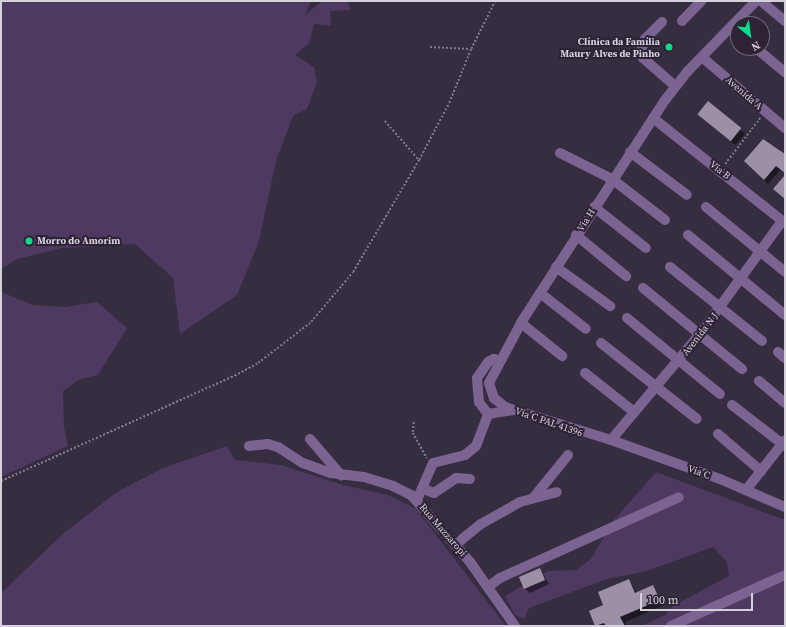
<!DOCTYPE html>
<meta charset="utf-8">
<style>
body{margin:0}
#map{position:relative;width:786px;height:627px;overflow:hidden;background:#372d40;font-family:"Source Serif 4",serif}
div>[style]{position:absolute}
.green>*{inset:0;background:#4e3961}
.shadow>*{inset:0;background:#0007}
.building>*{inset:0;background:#9b90a7;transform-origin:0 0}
.path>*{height:1.5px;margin-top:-0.75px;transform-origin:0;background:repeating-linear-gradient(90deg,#817989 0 2px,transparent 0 4px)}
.minor>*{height:10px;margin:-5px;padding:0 5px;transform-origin:5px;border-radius:5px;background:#7c6492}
.dots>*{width:11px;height:11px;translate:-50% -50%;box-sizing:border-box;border:2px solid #2d2335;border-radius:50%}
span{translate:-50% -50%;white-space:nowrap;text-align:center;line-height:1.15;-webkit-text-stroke:4px #2d2335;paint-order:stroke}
.poi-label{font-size:10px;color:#d6d0dd;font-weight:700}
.right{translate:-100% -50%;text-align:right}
.left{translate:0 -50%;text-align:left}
.street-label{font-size:10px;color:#d6d0dd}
.frame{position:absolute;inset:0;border:2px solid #d6d0dd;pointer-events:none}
.north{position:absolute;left:730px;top:16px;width:40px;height:40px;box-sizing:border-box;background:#2d2335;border:1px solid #716878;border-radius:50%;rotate:151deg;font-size:11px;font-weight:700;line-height:16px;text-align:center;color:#d6d0dd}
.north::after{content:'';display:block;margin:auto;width:14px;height:18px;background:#0fd98a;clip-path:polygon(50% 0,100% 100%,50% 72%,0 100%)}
.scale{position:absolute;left:640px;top:593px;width:113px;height:18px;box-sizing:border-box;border:2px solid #d6d0dd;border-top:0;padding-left:5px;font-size:12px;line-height:14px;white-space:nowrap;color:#d6d0dd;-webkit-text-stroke:3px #2d2335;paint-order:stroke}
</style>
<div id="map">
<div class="green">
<div style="clip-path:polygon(1px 1px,311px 1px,305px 15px,322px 1px,348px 1px,350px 10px,330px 11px,331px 26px,314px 24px,309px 43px,295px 55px,314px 67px,317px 82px,307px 109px,293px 116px,276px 161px,259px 241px,237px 295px,180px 334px,173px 278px,135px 244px,62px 248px,17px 259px,1px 269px)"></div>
<div style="clip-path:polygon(1px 292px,33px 305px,65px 307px,97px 302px,127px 328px,98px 375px,80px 379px,63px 391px,64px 427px,68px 446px,1px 477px)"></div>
<div style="clip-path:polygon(227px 446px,235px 460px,281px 465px,343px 485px,388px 495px,416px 509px,506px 626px,1px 626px,1px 593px,64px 533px,117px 492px,163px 468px)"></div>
<div style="clip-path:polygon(656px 472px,785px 520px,785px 626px,641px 626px,665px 615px,673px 606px,729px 576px,727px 562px,713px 547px,647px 571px,607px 579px,529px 608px,524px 619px,515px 615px,505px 596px,548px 571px,576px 570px,591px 559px,614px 520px)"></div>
</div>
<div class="shadow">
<div style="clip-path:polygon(708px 102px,745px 134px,735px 145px,702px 118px)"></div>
<div style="clip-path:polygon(773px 145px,785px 155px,785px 172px,781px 169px,768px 184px,745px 161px)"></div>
<div style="clip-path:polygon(540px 569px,549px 584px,530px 593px,525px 589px)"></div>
<div style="clip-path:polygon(629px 580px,637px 593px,653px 586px,664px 605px,625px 622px,627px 626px,596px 626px,590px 612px,605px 605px)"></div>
</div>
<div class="building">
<div style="left:708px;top:101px;width:43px;height:17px;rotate:39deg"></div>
<div style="clip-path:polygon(763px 139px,785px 154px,785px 173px,776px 166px,764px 180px,744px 161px)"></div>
<div style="clip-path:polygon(785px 175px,785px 199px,773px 189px)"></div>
<div style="left:540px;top:568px;width:13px;height:23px;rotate:67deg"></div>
<div style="clip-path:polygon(629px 579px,635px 593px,653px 585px,660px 600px,620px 617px,625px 626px,606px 626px,604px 623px,595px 626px,589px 611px,603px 605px,598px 592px)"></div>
</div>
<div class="path">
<div style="left:430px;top:47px;width:40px;rotate:2.9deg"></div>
<div style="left:385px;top:121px;width:52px;rotate:48.9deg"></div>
<div style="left:725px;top:164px;width:58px;rotate:-52.7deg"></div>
<div style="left:414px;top:422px;width:11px;rotate:95deg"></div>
<div style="left:413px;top:433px;width:29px;rotate:61deg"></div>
<div style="left:1px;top:481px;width:260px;rotate:-24.3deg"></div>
<div style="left:238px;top:374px;width:23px;rotate:-29deg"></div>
<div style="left:258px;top:363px;width:67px;rotate:-37.7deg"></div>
<div style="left:311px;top:322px;width:65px;rotate:-50deg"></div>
<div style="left:353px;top:272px;width:130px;rotate:-59.5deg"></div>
<div style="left:419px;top:160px;width:64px;rotate:-62.2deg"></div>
<div style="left:449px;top:103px;width:58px;rotate:-67.8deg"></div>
<div style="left:471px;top:49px;width:54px;rotate:-63.4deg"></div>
</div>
<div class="minor">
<div style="left:756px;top:1px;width:99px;rotate:134.2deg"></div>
<div style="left:687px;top:72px;width:36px;rotate:128deg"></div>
<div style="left:665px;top:100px;width:265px;rotate:122.9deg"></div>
<div style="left:521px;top:323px;width:68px;rotate:118.1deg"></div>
<div style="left:489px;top:383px;width:16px;rotate:72deg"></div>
<div style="left:494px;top:398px;width:14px;rotate:39deg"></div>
<div style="left:505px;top:407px;width:111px;rotate:17.3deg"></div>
<div style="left:611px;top:440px;width:116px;rotate:19.7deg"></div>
<div style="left:720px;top:479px;width:71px;rotate:23.3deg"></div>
<div style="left:761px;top:1px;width:31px;rotate:40deg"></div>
<div style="left:682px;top:21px;width:28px;rotate:-46deg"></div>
<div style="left:662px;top:22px;width:24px;rotate:135deg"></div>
<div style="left:645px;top:39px;width:10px;rotate:107deg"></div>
<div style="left:642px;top:49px;width:9px;rotate:84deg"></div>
<div style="left:643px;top:58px;width:43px;rotate:41.2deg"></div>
<div style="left:756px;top:48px;width:38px;rotate:40deg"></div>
<div style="left:703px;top:58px;width:108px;rotate:40.5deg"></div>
<div style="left:653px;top:118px;width:169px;rotate:38.5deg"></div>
<div style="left:630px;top:152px;width:71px;rotate:37deg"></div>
<div style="left:560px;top:153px;width:58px;rotate:26.6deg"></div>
<div style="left:612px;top:179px;width:67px;rotate:37.7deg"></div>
<div style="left:594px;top:207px;width:66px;rotate:38.3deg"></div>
<div style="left:706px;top:207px;width:102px;rotate:39.4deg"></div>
<div style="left:576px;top:235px;width:65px;rotate:39.4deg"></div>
<div style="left:688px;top:235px;width:126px;rotate:39.5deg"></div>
<div style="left:556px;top:267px;width:67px;rotate:35.8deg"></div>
<div style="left:670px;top:267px;width:118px;rotate:38.8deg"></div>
<div style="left:643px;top:288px;width:128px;rotate:39.3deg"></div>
<div style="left:540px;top:293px;width:58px;rotate:38deg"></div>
<div style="left:627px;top:318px;width:120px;rotate:39.3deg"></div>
<div style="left:521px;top:323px;width:53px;rotate:38.8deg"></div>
<div style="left:601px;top:343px;width:122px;rotate:38.4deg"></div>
<div style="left:778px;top:352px;width:9px;rotate:41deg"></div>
<div style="left:585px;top:373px;width:63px;rotate:38.5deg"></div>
<div style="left:759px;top:381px;width:34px;rotate:40deg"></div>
<div style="left:732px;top:405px;width:67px;rotate:37.7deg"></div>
<div style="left:488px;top:414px;width:15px;rotate:-127deg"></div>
<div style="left:479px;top:402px;width:24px;rotate:-95deg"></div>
<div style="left:477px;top:378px;width:19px;rotate:-55deg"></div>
<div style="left:488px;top:362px;width:7px;rotate:-27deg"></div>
<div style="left:494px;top:359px;width:5px;rotate:22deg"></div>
<div style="left:718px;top:434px;width:57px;rotate:40.7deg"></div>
<div style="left:310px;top:439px;width:48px;rotate:49.3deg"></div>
<div style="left:611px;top:440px;width:138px;rotate:-50deg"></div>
<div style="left:700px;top:334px;width:140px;rotate:-54deg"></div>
<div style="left:249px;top:446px;width:19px;rotate:-6deg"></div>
<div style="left:268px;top:444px;width:10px;rotate:17deg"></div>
<div style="left:278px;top:447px;width:30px;rotate:33deg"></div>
<div style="left:303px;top:463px;width:30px;rotate:20deg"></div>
<div style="left:331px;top:473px;width:33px;rotate:7deg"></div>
<div style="left:364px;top:477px;width:30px;rotate:17deg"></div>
<div style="left:393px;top:486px;width:20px;rotate:27deg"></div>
<div style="left:411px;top:495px;width:89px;rotate:48.6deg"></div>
<div style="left:470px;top:562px;width:78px;rotate:54.9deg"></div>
<div style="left:424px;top:489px;width:11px;rotate:22deg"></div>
<div style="left:434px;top:493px;width:27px;rotate:-34deg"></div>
<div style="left:456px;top:478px;width:14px;rotate:4deg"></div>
<div style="left:746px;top:490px;width:63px;rotate:-52deg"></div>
<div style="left:534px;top:497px;width:54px;rotate:-51deg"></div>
<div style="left:417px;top:500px;width:40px;rotate:-66.6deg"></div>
<div style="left:433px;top:463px;width:33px;rotate:-14deg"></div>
<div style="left:465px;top:455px;width:14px;rotate:-39deg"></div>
<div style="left:476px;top:446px;width:34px;rotate:-69deg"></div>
<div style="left:488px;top:414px;width:26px;rotate:-9deg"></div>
<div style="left:455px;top:545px;width:33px;rotate:-39deg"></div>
<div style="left:481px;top:524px;width:45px;rotate:-29.4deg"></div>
<div style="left:520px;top:502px;width:38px;rotate:-15deg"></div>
<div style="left:488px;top:587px;width:15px;rotate:-37deg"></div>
<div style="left:500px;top:578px;width:196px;rotate:-24.3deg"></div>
<div style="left:671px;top:626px;width:125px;rotate:-24.1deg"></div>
</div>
<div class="dots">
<div style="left:669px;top:47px;background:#0fd98a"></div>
<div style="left:29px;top:241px;background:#0fd98a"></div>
</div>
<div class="poi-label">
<span class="right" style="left:660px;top:47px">Clínica da Família<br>Maury Alves de Pinho</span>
<span class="left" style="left:37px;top:241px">Morro do Amorim</span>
</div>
<div class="street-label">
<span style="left:744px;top:93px;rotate:41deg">Avenida A</span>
<span style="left:720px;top:170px;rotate:38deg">Via B</span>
<span style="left:586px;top:220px;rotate:-58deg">Via H</span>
<span style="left:700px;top:334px;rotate:-52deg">Avenida N J</span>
<span style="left:549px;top:422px;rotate:19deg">Via C PAL 41396</span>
<span style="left:699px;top:472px;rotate:20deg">Via C</span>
<span style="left:443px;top:530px;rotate:49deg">Rua Mazzaropi</span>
</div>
<div class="frame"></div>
<div class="north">N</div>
<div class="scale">100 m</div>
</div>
